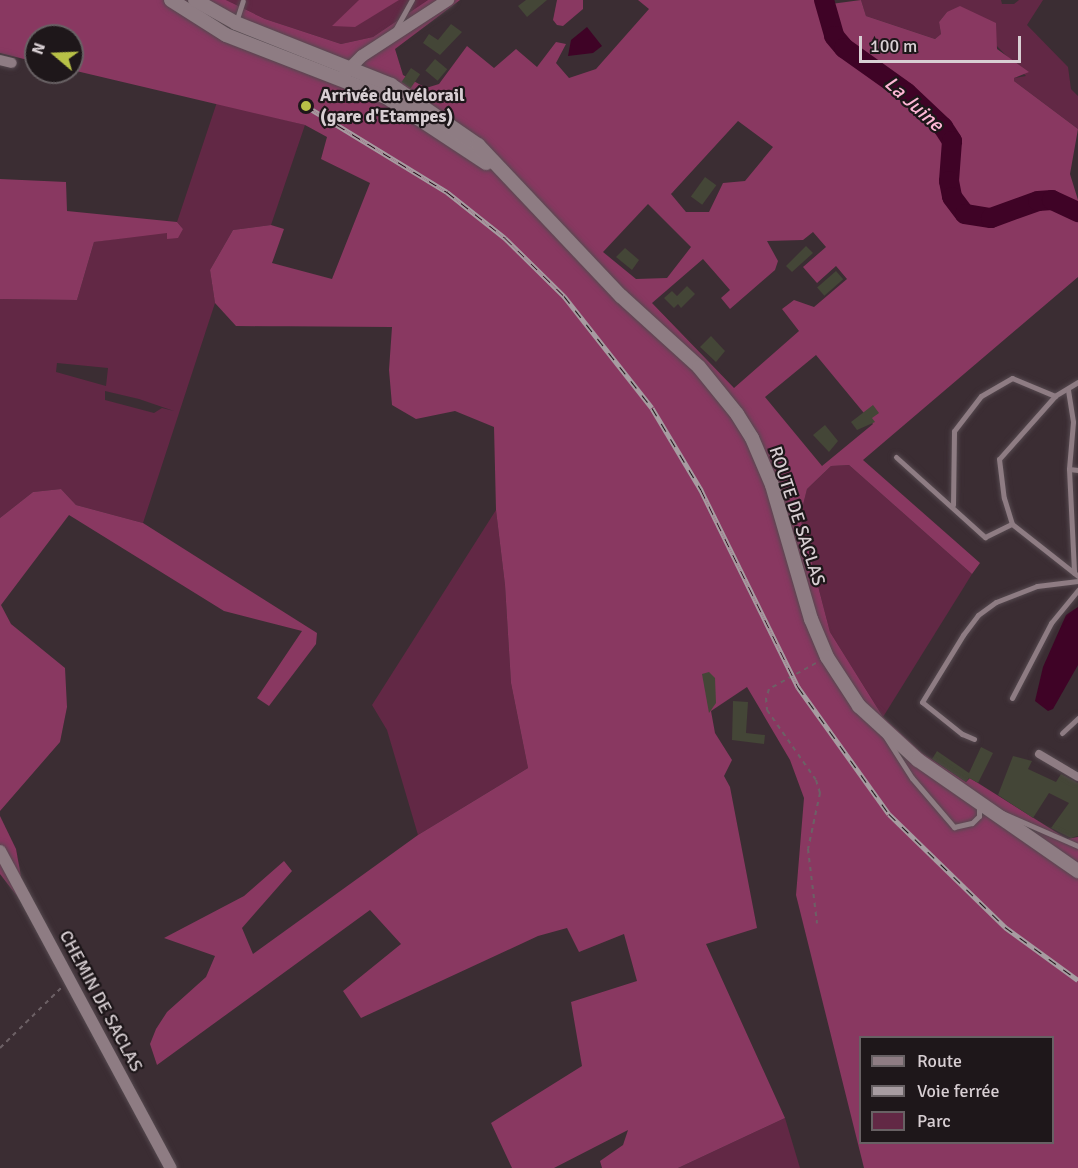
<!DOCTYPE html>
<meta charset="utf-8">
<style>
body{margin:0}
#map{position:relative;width:1078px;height:1168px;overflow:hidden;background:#3b2d33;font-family:Signika,sans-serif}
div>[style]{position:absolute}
.green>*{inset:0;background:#622845}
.forest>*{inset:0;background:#893861}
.water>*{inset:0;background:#3f0326}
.river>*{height:20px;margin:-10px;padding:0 10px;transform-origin:10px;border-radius:10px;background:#3f0326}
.building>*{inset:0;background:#444637;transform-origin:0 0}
.path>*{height:2px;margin-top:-1px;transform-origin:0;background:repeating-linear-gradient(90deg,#6c6065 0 4.5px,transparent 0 9px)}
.roads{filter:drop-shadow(0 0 2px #55494f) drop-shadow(0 0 2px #55494f)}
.service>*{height:5px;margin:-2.5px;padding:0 2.5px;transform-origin:2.5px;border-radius:2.5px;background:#8e7c83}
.pedestrian>*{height:8px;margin:-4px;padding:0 4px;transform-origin:4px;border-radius:4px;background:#8e7c83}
.minor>*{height:10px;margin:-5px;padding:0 5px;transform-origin:5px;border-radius:5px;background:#8e7c83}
.tertiary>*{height:12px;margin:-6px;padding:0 6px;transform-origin:6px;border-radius:6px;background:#8e7c83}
.secondary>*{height:14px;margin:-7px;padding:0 7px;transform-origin:7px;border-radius:7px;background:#8e7c83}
.rail>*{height:5px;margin-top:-2.5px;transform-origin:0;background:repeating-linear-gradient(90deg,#1e171a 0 9px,#a79ca1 0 18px);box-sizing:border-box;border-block:2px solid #a79ca1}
.dots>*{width:16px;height:16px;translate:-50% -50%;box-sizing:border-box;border:3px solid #1e171a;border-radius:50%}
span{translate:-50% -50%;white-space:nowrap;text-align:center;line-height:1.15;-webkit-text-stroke:4.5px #1e171a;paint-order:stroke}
.poi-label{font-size:18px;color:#d8cfd3;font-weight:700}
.left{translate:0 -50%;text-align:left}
.street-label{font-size:18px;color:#d8cfd3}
.water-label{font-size:20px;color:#fdb7d5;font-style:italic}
.legend{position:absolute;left:859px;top:1036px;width:195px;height:108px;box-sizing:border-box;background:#1e171a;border:2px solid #686164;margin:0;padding:8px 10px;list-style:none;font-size:18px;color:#d8cfd3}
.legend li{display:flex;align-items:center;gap:12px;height:30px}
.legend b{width:30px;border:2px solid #686164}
.north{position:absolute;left:24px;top:24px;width:60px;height:60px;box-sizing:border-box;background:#1e171a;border:2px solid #686164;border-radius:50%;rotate:289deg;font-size:16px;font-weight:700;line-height:24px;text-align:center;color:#d8cfd3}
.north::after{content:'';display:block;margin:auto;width:21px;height:27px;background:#b8c147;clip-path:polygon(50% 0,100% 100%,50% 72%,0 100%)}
.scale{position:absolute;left:859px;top:36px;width:162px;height:27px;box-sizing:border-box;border:3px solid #d8cfd3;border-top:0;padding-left:8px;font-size:18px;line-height:21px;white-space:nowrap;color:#d8cfd3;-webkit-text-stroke:4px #1e171a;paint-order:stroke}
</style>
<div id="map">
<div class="green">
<div style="clip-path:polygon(226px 0,428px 0,373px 37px,341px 44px,265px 19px)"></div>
<div style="clip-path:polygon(861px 0,1001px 0,1002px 4px,1014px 4px,1019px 0,1043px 0,1027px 25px,1068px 67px,1071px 89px,1078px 96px,1078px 129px,1014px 81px,1014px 78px,1026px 76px,995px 44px,947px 12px,939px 22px,941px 34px,935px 39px,866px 16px)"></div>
<div style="clip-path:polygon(evenodd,217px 102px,305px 125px,271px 225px,233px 230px,210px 270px,215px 303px,143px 523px,76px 505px,61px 489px,33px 492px,0 518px,0 299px,77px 300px,94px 242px,183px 229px,177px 222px,217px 102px,57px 363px,108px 368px,106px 386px,56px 372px,57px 363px,217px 102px,105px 391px,139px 399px,174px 411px,162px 408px,154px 413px,105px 400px,105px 391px)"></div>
<div style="clip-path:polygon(849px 465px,972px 574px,883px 717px,830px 632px,800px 517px,807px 489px,831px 466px)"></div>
<div style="clip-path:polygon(496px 510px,505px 585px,511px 683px,528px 768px,418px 835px,387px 730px,372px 705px)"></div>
<div style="clip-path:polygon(785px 1118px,800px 1168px,678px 1168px)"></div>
</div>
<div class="forest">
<div style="clip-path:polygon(evenodd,0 0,226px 0,265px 19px,341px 44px,373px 37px,428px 0,460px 0,395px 49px,403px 75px,426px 88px,439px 84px,467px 46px,494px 68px,516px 49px,537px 67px,556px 42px,566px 44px,556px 63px,569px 78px,596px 69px,649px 9px,638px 0,829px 0,831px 4px,861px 0,866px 16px,935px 39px,941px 34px,939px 22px,947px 12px,960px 6px,996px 23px,997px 49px,1029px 72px,1014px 78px,1014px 81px,1078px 129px,1070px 174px,1078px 200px,1078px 277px,863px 460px,980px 563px,972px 574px,849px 465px,831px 466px,807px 489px,800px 517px,830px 632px,883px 717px,922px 753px,966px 782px,970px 778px,1067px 839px,1078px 837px,1078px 1168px,864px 1168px,796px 895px,804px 798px,790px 760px,747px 687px,711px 711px,715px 733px,732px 760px,724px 776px,730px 787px,757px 928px,706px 944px,785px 1118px,678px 1168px,602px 1168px,600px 1161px,623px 1145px,628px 1130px,554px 1168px,512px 1168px,491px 1123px,582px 1066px,571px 1002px,637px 981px,624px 934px,579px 952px,567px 928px,538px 936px,361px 1018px,343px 991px,401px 944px,370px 910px,157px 1065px,150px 1044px,156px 1029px,167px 1012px,206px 977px,215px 956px,164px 938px,244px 896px,284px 861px,292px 871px,242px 928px,253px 954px,418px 835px,528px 768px,511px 683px,505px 585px,496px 510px,494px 427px,455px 411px,416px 419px,392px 405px,389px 370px,392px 327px,236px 326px,215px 303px,210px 270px,233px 230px,271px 225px,284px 229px,272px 263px,332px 279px,370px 183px,321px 159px,327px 137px,305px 125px,72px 70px,72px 36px,36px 36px,36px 62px,0 53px,0 0,738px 121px,773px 147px,745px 181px,723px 183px,709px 212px,686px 212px,671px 194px,738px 121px,0 0,648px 204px,691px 247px,667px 278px,636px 279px,603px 252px,648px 204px,0 0,813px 232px,826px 247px,803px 267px,817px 283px,836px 266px,847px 279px,814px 307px,794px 300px,782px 309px,799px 331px,734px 388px,652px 303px,703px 259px,730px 290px,721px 298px,730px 309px,775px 270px,778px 261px,767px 241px,803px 240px,813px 232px,0 0,816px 355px,873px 424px,822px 466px,765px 397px,816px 355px,0 0,860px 1038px,1052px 1038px,1052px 1142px,860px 1142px,860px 1038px)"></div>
<div style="clip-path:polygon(359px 0,399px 0,355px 27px,332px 26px)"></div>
<div style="clip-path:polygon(557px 0,583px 0,583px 9px,563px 26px,557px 25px,553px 20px)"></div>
<div style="clip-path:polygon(0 179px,66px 182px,67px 211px,177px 222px,183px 229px,178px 238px,167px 239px,167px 233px,94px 242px,77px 300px,0 299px)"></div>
<div style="clip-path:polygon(61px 489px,76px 505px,143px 523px,317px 633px,316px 644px,269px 706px,257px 698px,302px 631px,224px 611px,69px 515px,1px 605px,11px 624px,65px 668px,67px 707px,60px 742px,0 811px,0 518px,33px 492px)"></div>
<div style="clip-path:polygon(0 816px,16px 849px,27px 909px,0 874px)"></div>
</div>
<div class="water">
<div style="clip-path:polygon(587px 27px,602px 46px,593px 53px,568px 56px,571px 40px)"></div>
<div style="clip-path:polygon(1078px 607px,1078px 665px,1053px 709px,1048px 711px,1035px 701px,1043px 667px,1066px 615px)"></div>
</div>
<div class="river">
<div style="left:824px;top:0;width:37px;rotate:74deg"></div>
<div style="left:834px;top:36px;width:16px;rotate:50deg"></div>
<div style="left:844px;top:48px;width:77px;rotate:35.5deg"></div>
<div style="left:907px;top:93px;width:50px;rotate:43.4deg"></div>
<div style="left:943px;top:127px;width:17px;rotate:57deg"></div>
<div style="left:952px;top:141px;width:40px;rotate:94.3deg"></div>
<div style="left:949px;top:181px;width:16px;rotate:79deg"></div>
<div style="left:952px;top:197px;width:21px;rotate:53deg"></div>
<div style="left:965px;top:214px;width:26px;rotate:9deg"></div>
<div style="left:991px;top:218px;width:50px;rotate:-19.9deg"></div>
<div style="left:1038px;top:201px;width:14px;rotate:-4deg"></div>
<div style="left:1052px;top:200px;width:29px;rotate:25deg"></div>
</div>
<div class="building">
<div style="clip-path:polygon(526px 0,547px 0,527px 17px,518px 6px)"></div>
<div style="clip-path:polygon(451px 24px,462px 32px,440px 55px,423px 43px,429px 34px,438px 40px)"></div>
<div style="left:435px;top:59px;width:16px;height:15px;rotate:40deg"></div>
<div style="left:411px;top:68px;width:11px;height:17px;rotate:34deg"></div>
<div style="left:705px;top:177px;width:14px;height:24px;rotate:36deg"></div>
<div style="clip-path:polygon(806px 246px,813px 253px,792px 272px,786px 266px)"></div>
<div style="clip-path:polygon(625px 248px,639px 260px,632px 270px,616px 257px)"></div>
<div style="left:836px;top:271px;width:11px;height:25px;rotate:49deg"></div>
<div style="clip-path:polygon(687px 286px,695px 294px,681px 308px,678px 304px,674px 308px,664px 298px,672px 291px,677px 296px)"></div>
<div style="clip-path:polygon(711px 336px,725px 351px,716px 362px,700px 347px)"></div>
<div style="clip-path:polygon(873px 405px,879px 413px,872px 418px,875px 422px,857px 430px,851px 422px)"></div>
<div style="clip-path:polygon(825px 425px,838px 441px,829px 452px,813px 435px)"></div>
<div style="clip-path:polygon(709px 672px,715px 678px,716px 703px,709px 713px,702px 674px)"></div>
<div style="clip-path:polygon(733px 701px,748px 702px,746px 733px,765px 735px,764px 744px,732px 740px)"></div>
<div style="clip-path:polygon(981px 747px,993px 753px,978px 783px,969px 778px,966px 782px,932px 759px,937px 751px,969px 773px)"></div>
<div style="clip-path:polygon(1013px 756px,1032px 761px,1028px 769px,1056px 782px,1061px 774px,1078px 783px,1078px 836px,1071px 838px,1051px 828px,1069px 803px,1049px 793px,1033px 818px,998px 795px)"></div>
</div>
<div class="path">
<div style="left:816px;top:663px;width:54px;rotate:151deg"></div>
<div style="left:769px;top:689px;width:9px;rotate:108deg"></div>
<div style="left:766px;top:698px;width:12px;rotate:85deg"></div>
<div style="left:767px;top:710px;width:85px;rotate:55deg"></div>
<div style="left:816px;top:780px;width:14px;rotate:73deg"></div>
<div style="left:820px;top:793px;width:57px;rotate:102.1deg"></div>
<div style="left:808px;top:849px;width:75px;rotate:83.1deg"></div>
<div style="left:0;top:1048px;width:87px;rotate:-44.5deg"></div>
</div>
<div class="roads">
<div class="service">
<div style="left:236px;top:22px;width:22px;rotate:-72deg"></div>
<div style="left:394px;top:32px;width:37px;rotate:-61deg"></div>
<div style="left:1078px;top:382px;width:27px;rotate:149deg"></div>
<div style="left:1055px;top:396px;width:84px;rotate:131.6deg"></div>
<div style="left:999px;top:459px;width:39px;rotate:83deg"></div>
<div style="left:1004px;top:498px;width:27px;rotate:73deg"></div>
<div style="left:1012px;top:524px;width:84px;rotate:38.2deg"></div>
<div style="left:1068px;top:390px;width:32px;rotate:81deg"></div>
<div style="left:1073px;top:422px;width:47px;rotate:94.9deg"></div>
<div style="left:1069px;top:469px;width:9px;rotate:6deg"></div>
<div style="left:896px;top:457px;width:120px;rotate:42deg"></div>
<div style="left:985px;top:537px;width:30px;rotate:-26deg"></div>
<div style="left:1069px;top:469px;width:104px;rotate:87.2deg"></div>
<div style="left:953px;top:505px;width:74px;rotate:-89.2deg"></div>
<div style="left:954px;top:431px;width:44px;rotate:-52.4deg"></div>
<div style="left:981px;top:396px;width:36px;rotate:-30deg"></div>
<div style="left:1012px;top:378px;width:47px;rotate:22.7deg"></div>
<div style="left:1012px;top:698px;width:85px;rotate:-62.5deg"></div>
<div style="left:1051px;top:623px;width:43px;rotate:-50.7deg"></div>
<div style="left:1062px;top:733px;width:22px;rotate:-43deg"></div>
<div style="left:885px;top:736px;width:50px;rotate:57.3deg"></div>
<div style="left:912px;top:778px;width:65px;rotate:49.4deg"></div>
<div style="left:954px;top:827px;width:18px;rotate:-13deg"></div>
<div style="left:972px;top:823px;width:10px;rotate:-45deg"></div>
<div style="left:979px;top:816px;width:11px;rotate:-90deg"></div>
<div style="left:974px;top:739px;width:13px;rotate:-157deg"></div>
<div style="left:962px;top:734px;width:51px;rotate:-141.3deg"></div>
<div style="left:922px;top:702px;width:79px;rotate:-58.5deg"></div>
<div style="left:963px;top:635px;width:25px;rotate:-53deg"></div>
<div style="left:978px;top:615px;width:22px;rotate:-36deg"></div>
<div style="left:996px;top:602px;width:44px;rotate:-21.3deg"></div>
<div style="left:1037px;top:586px;width:41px;rotate:-7deg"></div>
<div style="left:1000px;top:812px;width:85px;rotate:23.6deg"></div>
</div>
<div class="pedestrian">
<div style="left:1039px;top:754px;width:45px;rotate:30.5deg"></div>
</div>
<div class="minor">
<div style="left:0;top:60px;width:12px;rotate:14deg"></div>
</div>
<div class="tertiary">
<div style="left:345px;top:73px;width:24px;rotate:-45deg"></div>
<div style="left:362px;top:56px;width:103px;rotate:-33.1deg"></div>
<div style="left:0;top:851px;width:360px;rotate:61.7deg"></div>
</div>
<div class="secondary">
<div style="left:171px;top:0;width:65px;rotate:32.5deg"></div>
<div style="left:226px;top:35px;width:172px;rotate:21.2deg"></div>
<div style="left:386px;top:97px;width:120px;rotate:33.4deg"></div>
<div style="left:195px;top:0;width:47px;rotate:29.3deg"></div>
<div style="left:236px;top:23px;width:167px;rotate:21.8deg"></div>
<div style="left:391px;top:85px;width:106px;rotate:34.6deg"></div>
<div style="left:478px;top:145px;width:208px;rotate:46.6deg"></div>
<div style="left:621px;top:296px;width:105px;rotate:42.3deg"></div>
<div style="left:699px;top:367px;width:60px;rotate:51deg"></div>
<div style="left:737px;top:414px;width:28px;rotate:58deg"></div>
<div style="left:752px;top:438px;width:51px;rotate:66.9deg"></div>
<div style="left:772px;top:485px;width:140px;rotate:73.8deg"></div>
<div style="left:811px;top:619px;width:41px;rotate:67.2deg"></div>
<div style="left:827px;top:657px;width:59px;rotate:56.9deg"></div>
<div style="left:859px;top:706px;width:80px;rotate:42.5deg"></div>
<div style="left:918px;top:760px;width:195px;rotate:34.8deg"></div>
</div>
</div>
<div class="rail">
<div style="left:306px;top:106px;width:165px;rotate:31.4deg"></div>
<div style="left:447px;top:192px;width:74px;rotate:38.4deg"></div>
<div style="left:505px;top:238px;width:83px;rotate:44.5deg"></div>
<div style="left:564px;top:296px;width:142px;rotate:51.8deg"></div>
<div style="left:652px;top:408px;width:96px;rotate:59.1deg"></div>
<div style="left:701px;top:490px;width:220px;rotate:63.8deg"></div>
<div style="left:798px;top:687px;width:156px;rotate:54.4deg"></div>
<div style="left:889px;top:814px;width:162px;rotate:44.2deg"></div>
<div style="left:1005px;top:927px;width:90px;rotate:36deg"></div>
</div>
<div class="dots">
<div style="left:306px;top:106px;background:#b8c147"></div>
</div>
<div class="poi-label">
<span class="left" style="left:320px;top:106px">Arrivée du vélorail<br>(gare d'Etampes)</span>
</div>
<div class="street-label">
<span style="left:797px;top:516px;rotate:72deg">ROUTE DE SACLAS</span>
<span style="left:101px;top:1001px;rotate:62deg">CHEMIN DE SACLAS</span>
</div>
<div class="water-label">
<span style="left:914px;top:104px;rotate:42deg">La Juine</span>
</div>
<ul class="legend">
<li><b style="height:8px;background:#8e7c83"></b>Route</li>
<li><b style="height:8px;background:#a79ca1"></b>Voie ferrée</li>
<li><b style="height:16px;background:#622845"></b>Parc</li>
</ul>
<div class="north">N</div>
<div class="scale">100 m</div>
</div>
